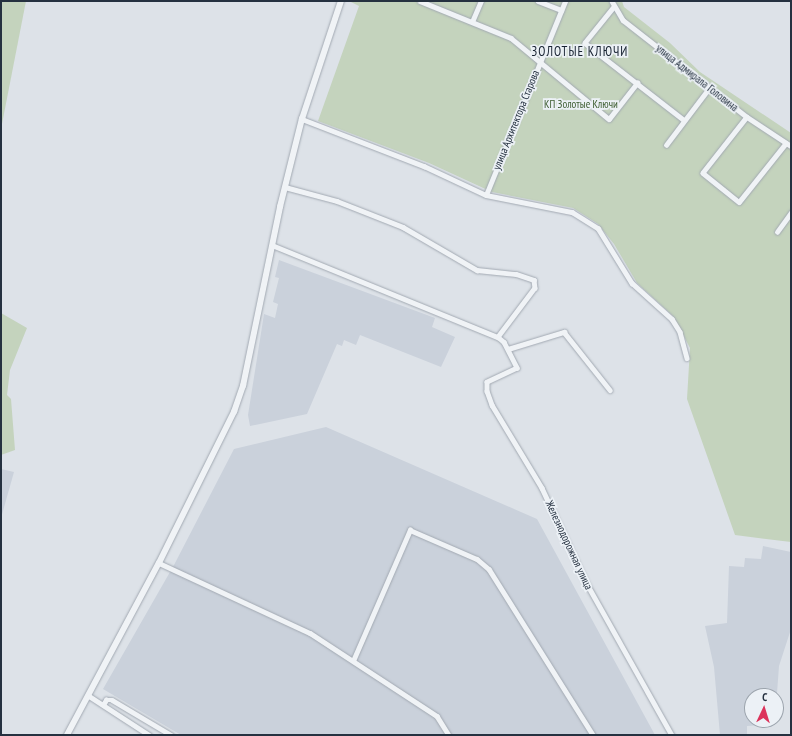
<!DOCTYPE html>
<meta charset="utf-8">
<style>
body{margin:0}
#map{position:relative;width:792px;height:736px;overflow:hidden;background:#dde2e8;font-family:"PT Sans Narrow",sans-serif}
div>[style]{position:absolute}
.built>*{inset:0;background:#cad1db}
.green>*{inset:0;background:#c4d3bd}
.roads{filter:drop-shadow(0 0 1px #a2a9b2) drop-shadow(0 0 1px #a2a9b2)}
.minor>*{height:4.5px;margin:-2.25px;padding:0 2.25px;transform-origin:2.25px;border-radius:2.25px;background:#f0f3f6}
.tertiary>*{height:5.5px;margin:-2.75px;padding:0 2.75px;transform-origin:2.75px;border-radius:2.75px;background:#f0f3f6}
span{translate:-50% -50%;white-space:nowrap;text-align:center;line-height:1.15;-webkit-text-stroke:3.5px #ecf1f6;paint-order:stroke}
.street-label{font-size:11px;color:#253140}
.park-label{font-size:11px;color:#3d5d30}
.quarter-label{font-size:13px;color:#172231;letter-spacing:1px}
.frame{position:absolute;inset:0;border:2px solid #253140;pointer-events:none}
.north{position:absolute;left:744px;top:688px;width:40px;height:40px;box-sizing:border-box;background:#ecf1f6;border:1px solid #9ca4ad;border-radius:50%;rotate:4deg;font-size:11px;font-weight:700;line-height:16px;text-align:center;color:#253140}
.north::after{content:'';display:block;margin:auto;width:14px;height:18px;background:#dc335b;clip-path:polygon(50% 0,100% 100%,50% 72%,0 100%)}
</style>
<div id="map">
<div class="built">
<div style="clip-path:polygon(279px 260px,435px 318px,432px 327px,455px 337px,441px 367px,360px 335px,356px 345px,344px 340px,342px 346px,337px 344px,307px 414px,250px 426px,248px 415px,264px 314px,275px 318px,278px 304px,273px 302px,279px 278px,275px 277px)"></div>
<div style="clip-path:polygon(326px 427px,537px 519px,655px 735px,181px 735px,103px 689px,174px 565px,234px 449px)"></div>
<div style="clip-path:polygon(1px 469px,14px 472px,1px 518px)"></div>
<div style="clip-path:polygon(763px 546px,791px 552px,791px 629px,779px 666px,776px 707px,776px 696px,752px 696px,752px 720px,764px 720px,764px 725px,747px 726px,747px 735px,720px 735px,714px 667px,705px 626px,727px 623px,729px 566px,744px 567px,745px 558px,761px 559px)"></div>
</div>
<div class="green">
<div style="clip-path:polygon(1px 1px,26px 1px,1px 129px)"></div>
<div style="clip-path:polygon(349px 1px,622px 1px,624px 7px,670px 43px,700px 72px,791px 133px,791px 542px,735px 535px,687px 399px,690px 348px,674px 317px,637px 283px,614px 244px,598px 224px,573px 208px,492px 192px,429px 163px,318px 121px,359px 6px)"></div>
<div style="clip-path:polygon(1px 313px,27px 328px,10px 370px,7px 395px,11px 399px,15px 450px,1px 455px)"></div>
</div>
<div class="roads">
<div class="minor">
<div style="left:420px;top:1px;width:98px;rotate:22.1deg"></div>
<div style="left:511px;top:38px;width:127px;rotate:39.6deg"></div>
<div style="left:609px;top:119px;width:46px;rotate:-52.1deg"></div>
<div style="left:538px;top:1px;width:25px;rotate:21deg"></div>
<div style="left:612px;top:1px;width:22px;rotate:60deg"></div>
<div style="left:623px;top:20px;width:157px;rotate:38deg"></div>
<div style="left:747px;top:117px;width:53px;rotate:33.4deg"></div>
<div style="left:614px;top:7px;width:46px;rotate:128.9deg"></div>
<div style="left:585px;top:43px;width:125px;rotate:37.9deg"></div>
<div style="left:472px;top:22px;width:23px;rotate:-67deg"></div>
<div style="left:747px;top:117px;width:71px;rotate:128.2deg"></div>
<div style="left:703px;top:173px;width:46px;rotate:38.9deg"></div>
<div style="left:739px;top:202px;width:75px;rotate:-51.5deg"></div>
<div style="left:302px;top:119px;width:131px;rotate:21.1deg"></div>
<div style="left:424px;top:166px;width:68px;rotate:25.1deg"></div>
<div style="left:486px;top:195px;width:88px;rotate:11.2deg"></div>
<div style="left:572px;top:212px;width:31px;rotate:32deg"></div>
<div style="left:598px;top:228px;width:65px;rotate:58.3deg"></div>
<div style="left:632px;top:283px;width:54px;rotate:42deg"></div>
<div style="left:672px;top:319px;width:15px;rotate:58deg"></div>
<div style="left:680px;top:332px;width:27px;rotate:75deg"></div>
<div style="left:666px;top:145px;width:73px;rotate:-52.8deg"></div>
<div style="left:285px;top:187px;width:54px;rotate:15.1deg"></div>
<div style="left:337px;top:201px;width:71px;rotate:21.5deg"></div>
<div style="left:403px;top:227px;width:86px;rotate:30.2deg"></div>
<div style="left:477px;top:270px;width:39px;rotate:6deg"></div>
<div style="left:516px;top:274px;width:19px;rotate:18deg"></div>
<div style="left:534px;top:280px;width:8px;rotate:83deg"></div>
<div style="left:535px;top:288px;width:61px;rotate:127.1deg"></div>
<div style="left:486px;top:195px;width:209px;rotate:-67.8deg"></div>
<div style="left:777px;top:232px;width:24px;rotate:-54deg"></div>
<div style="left:272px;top:245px;width:244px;rotate:22.2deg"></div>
<div style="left:498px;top:337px;width:8px;rotate:40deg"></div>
<div style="left:504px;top:342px;width:29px;rotate:63deg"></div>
<div style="left:517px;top:368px;width:33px;rotate:155deg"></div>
<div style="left:487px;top:382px;width:9px;rotate:90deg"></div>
<div style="left:487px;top:391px;width:15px;rotate:70deg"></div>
<div style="left:492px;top:405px;width:97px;rotate:58.9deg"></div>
<div style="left:542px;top:488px;width:104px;rotate:64.9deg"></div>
<div style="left:586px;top:582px;width:176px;rotate:60.7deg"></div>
<div style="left:508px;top:349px;width:59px;rotate:-16.9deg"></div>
<div style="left:564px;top:332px;width:74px;rotate:51.6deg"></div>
<div style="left:159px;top:563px;width:166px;rotate:24.9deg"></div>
<div style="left:310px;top:633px;width:152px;rotate:33.2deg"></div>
<div style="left:437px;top:716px;width:22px;rotate:58deg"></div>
<div style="left:353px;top:661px;width:143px;rotate:-66.5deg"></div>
<div style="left:410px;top:530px;width:73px;rotate:23.4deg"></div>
<div style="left:477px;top:559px;width:16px;rotate:40deg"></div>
<div style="left:489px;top:569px;width:196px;rotate:57.9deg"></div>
<div style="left:89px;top:696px;width:72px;rotate:33deg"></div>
<div style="left:103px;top:705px;width:6px;rotate:-59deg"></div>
<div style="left:106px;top:700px;width:6px"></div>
<div style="left:112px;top:700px;width:69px;rotate:30.7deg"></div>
</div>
<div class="tertiary">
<div style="left:67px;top:735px;width:195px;rotate:-61.9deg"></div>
<div style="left:159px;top:563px;width:169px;rotate:-63.6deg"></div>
<div style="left:234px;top:412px;width:28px;rotate:-71deg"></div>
<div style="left:243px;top:386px;width:183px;rotate:-78.3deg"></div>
<div style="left:280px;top:207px;width:91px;rotate:-76deg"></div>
<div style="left:302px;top:119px;width:124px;rotate:-71.7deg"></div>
</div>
</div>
<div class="street-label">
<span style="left:697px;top:78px;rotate:38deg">улица Адмирала Головина</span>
<span style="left:516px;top:120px;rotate:-68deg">улица Архитектора Старова</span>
<span style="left:569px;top:545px;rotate:65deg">Железнодорожная улица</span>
</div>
<div class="park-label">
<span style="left:581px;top:104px">КП Золотые Ключи</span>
</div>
<div class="quarter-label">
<span style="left:580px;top:52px">ЗОЛОТЫЕ КЛЮЧИ</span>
</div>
<div class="frame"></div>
<div class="north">С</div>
</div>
